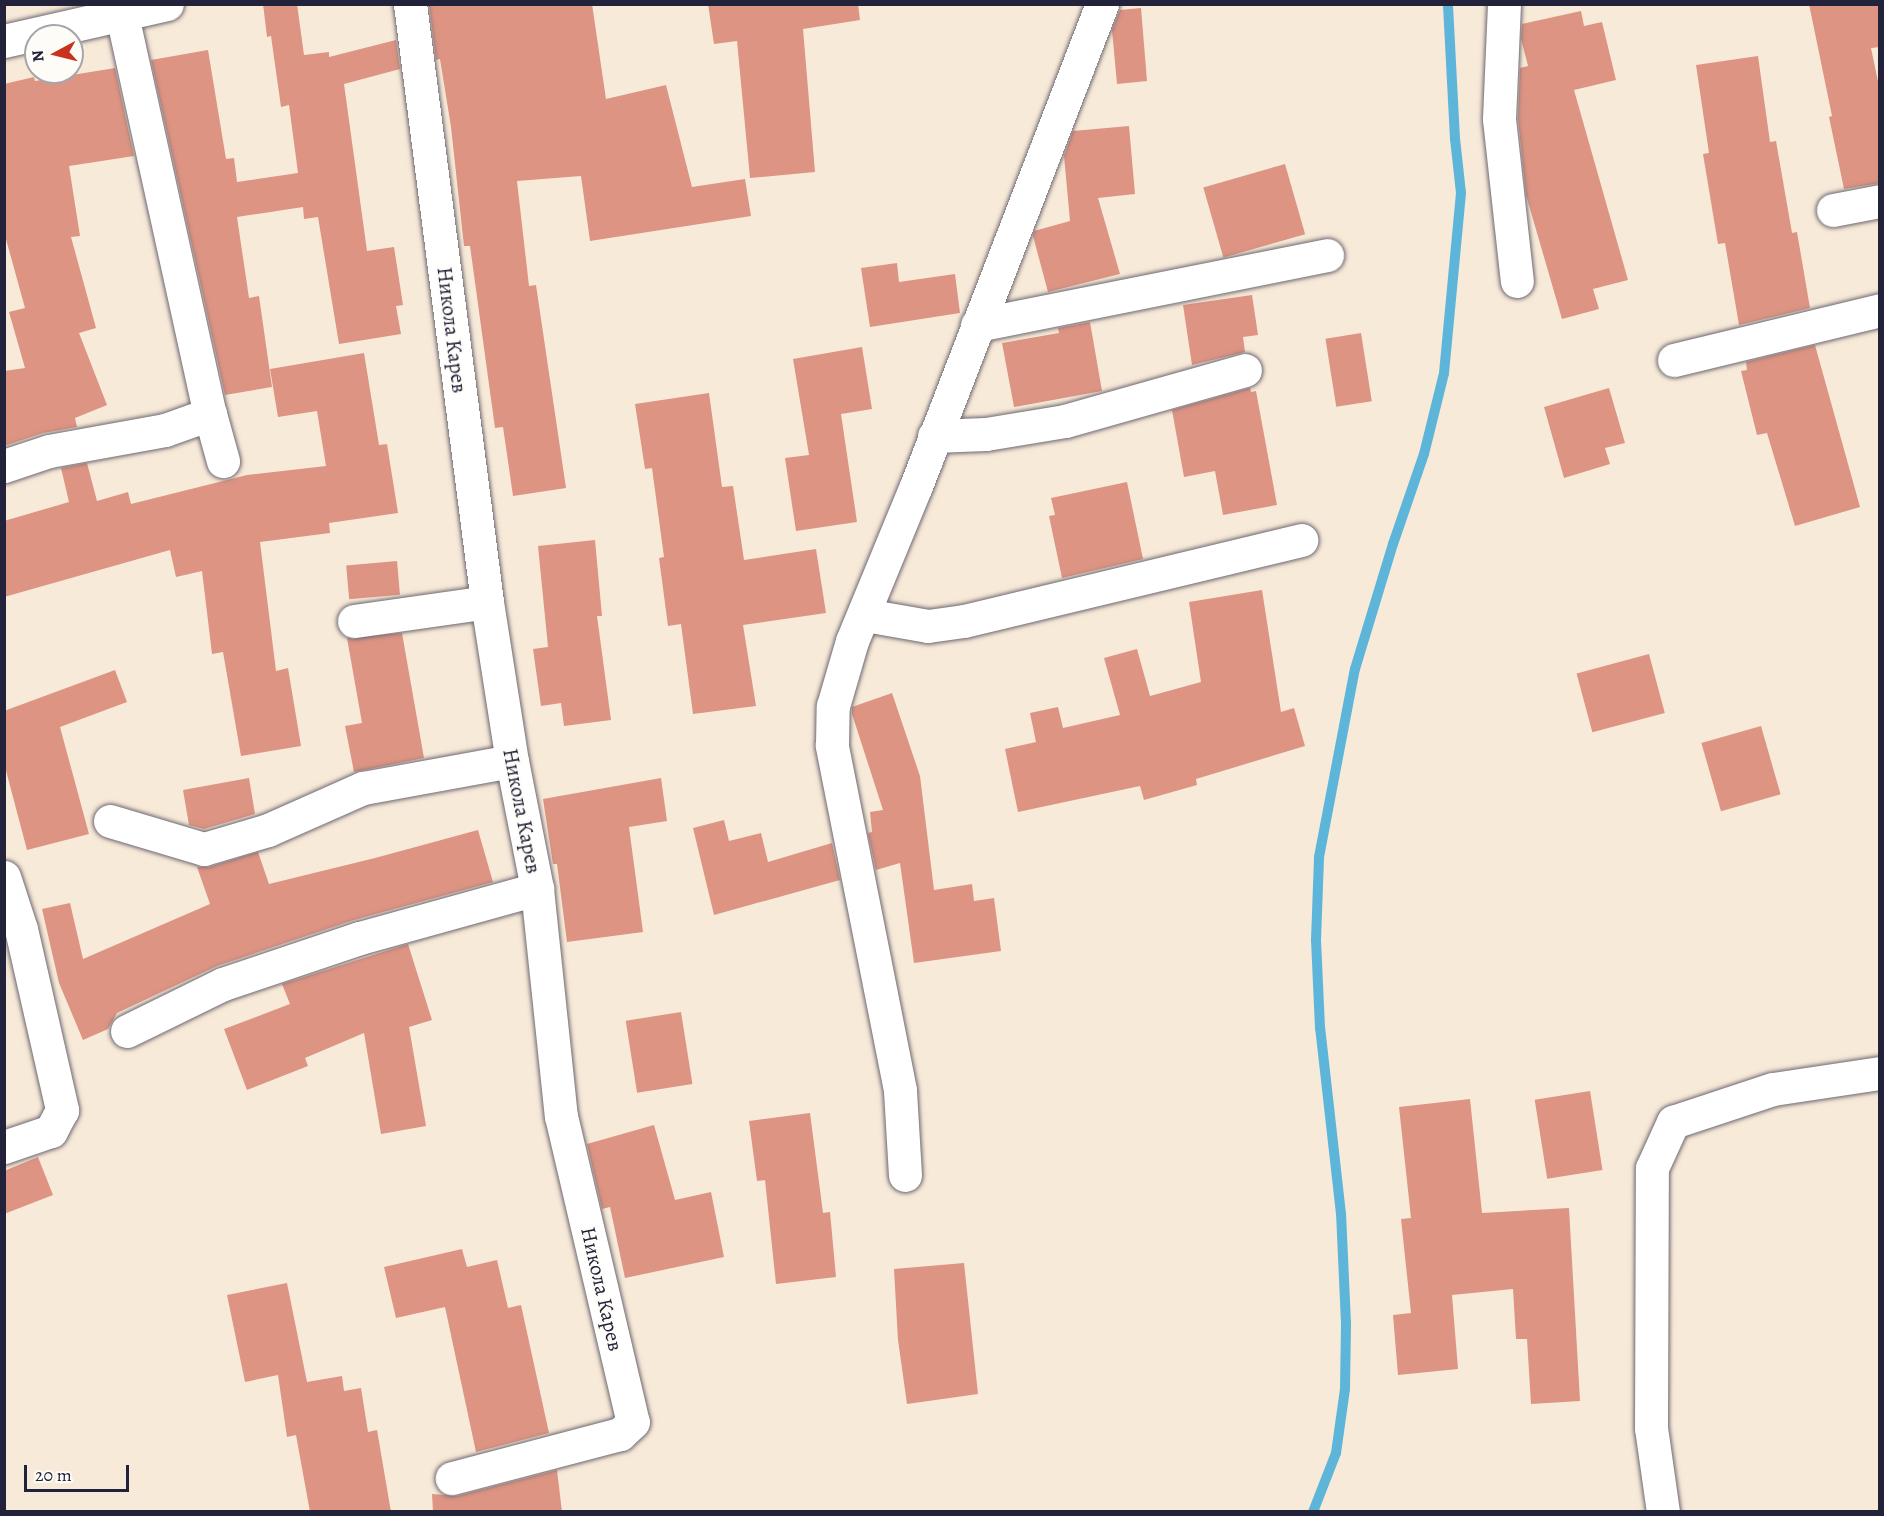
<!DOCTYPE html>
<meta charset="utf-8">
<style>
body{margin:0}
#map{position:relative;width:1884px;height:1516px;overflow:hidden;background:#f8ead8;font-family:Alegreya,serif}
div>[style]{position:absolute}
.stream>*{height:10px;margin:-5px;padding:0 5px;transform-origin:5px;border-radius:5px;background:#5db6da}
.building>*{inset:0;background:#dd9483;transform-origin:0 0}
.roads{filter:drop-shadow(0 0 2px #6d6872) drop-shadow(0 0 2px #6d6872)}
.minor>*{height:33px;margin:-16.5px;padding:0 16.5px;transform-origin:16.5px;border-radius:16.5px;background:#fff}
span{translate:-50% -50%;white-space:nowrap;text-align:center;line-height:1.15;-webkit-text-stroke:4.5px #fdfcf7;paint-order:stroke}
.street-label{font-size:21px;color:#22223b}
.frame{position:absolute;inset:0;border:6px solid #22223b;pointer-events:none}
.north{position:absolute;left:24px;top:24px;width:60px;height:60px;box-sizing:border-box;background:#fdfcf7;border:2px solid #a5a5ac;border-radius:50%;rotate:263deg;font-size:16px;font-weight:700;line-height:24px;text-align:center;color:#22223b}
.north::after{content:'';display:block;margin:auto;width:21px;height:27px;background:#c8321e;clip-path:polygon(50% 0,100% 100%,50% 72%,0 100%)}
.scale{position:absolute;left:24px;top:1465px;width:105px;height:27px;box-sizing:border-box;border:3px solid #22223b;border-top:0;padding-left:8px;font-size:18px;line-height:21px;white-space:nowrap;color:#22223b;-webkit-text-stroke:4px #fdfcf7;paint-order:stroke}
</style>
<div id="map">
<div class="stream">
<div style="left:1313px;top:1512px;width:63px;rotate:-68.7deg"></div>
<div style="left:1336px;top:1453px;width:65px;rotate:-82deg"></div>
<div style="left:1345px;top:1389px;width:66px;rotate:-89.1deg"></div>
<div style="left:1346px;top:1323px;width:109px;rotate:-92.6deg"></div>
<div style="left:1341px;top:1214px;width:187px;rotate:-96.4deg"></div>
<div style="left:1320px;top:1028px;width:88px;rotate:-92.6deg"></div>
<div style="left:1316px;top:940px;width:83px;rotate:-87.9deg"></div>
<div style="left:1319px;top:857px;width:191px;rotate:-79.2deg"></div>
<div style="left:1355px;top:669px;width:131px;rotate:-73.1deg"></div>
<div style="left:1393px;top:544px;width:95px;rotate:-71deg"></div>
<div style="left:1424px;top:454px;width:83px;rotate:-76.1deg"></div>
<div style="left:1444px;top:373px;width:181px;rotate:-84.6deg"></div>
<div style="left:1461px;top:193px;width:54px;rotate:-96.3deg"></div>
<div style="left:1455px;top:139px;width:135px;rotate:-93deg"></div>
</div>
<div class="building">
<div style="clip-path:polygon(263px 4px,297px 4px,304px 55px,329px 52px,329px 57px,396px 40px,400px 69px,344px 84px,367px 251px,394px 247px,403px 305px,396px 306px,401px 334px,339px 344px,318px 217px,304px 219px,303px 207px,237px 217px,249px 298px,259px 296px,272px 387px,225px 395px,151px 60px,208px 50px,226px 159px,234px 158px,237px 182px,298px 173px,289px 105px,281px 107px,271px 36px,267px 37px)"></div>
<div style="clip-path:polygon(429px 4px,592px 4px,606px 99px,666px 85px,692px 187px,745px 179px,751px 216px,590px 241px,581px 176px,517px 181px,529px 286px,536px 285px,566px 488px,513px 496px,503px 427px,495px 428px,470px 246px,464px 246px,451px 127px,440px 59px,436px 60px)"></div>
<div style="clip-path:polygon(708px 4px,858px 4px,860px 20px,803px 29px,815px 172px,750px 178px,737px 41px,714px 44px)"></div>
<div style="clip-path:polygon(1809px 4px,1880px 4px,1880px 47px,1871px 48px,1880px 91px,1880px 183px,1844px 189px,1829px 117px,1832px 116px)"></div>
<div style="clip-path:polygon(1141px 8px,1147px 81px,1117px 84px,1112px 30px,1120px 10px)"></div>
<div style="clip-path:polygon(1581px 11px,1584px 26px,1602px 22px,1616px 80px,1574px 90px,1628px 280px,1593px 289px,1599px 309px,1562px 319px,1526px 195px,1518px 118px,1520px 68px,1528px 66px,1521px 39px,1522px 24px)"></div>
<div style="clip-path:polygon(1758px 56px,1770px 142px,1776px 141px,1792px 233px,1797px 232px,1810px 308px,1739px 325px,1725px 243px,1718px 244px,1703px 154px,1709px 153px,1696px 65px)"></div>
<div style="clip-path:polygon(115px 68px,134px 156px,69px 166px,80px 236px,71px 237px,96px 328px,79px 333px,107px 405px,75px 418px,77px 427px,43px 433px,4px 446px,4px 371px,25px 368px,9px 312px,25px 308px,4px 232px,4px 84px,34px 77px,35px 81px)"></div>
<div style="clip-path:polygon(1129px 126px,1135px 194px,1098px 198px,1120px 274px,1048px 292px,1033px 236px,1034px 231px,1070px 221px,1064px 156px,1073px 131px)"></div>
<div style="left:1285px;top:164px;width:73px;height:85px;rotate:74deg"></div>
<div style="clip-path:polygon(897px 263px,899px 282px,955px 274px,960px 313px,870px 327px,861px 268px)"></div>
<div style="clip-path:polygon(1252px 295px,1258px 335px,1243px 337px,1245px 352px,1192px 365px,1183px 305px)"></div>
<div style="clip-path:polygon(1090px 322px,1102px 391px,1014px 407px,1002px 343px,1059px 333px,1058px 328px)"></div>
<div style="left:1361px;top:333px;width:69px;height:36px;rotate:81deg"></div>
<div style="clip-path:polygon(1815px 345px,1860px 507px,1795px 526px,1767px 433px,1757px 435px,1741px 371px,1747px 370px,1746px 362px)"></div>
<div style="clip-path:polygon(862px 347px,872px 409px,841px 414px,857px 522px,796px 531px,785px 458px,809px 455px,793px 359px)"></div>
<div style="clip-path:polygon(364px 353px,379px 445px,387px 444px,398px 513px,329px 523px,330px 533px,260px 542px,276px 671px,288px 668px,301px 746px,241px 756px,223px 652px,212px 654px,202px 571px,176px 577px,170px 550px,4px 597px,4px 521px,69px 502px,61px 468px,87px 463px,97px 501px,128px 492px,131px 504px,247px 475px,326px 466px,317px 411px,278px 417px,270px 369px)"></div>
<div style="clip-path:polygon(1250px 388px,1251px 392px,1256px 391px,1277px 505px,1223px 515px,1215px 471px,1184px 477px,1172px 410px)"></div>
<div style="clip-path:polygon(1609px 388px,1625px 443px,1605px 448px,1610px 464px,1564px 478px,1544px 407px)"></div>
<div style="clip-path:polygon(709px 393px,722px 487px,733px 486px,744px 560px,816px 549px,826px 613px,743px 625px,756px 706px,693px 714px,681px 624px,668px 626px,659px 558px,664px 557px,652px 468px,645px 469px,635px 404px)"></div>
<div style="clip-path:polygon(1127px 482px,1143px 559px,1062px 578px,1049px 516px,1055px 515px,1051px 498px)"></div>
<div style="clip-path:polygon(595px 540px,602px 616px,597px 616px,611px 720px,564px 726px,561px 703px,541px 706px,533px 649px,548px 647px,538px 546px)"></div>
<div style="left:397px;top:561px;width:34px;height:51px;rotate:85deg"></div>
<div style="clip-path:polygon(1262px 590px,1281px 712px,1294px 708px,1305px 746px,1196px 779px,1197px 785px,1144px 800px,1140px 786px,1018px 812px,1005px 749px,1036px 742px,1030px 713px,1058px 707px,1063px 728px,1120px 715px,1104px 658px,1137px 649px,1150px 696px,1201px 682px,1189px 602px)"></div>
<div style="clip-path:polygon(402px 633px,424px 758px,354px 772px,345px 726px,362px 723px,347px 638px)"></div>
<div style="left:1649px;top:654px;width:61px;height:75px;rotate:75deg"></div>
<div style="clip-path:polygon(115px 670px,127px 702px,60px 727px,89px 834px,27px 850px,4px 763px,4px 711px)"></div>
<div style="clip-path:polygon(892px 693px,920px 776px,934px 890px,972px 884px,974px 901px,994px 898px,1001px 951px,914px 963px,900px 863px,876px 870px,868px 833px,872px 832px,870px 812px,883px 810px,852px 714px,852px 707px)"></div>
<div style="left:1761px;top:726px;width:71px;height:62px;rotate:74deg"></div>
<div style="clip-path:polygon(249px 778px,255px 814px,204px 829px,189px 825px,183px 790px)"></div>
<div style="clip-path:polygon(661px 778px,667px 821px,629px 827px,643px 932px,567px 942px,557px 864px,553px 864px,543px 799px)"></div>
<div style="clip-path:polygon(724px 820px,729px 841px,761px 833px,768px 862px,832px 843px,840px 880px,714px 915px,693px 828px)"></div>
<div style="clip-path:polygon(478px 830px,493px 882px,354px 920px,217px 966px,117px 1013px,108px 1029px,83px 1040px,59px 983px,42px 909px,70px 903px,83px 959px,210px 904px,197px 867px,209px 867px,258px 852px,269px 884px,375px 858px)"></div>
<div style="clip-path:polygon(408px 944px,432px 1020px,409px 1027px,426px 1126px,381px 1134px,364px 1033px,305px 1058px,308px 1066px,247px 1090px,224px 1029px,290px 1004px,282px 984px)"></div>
<div style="left:681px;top:1012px;width:73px;height:56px;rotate:81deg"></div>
<div style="left:1590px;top:1091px;width:80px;height:56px;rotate:81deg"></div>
<div style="clip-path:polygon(1470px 1099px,1482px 1213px,1569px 1208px,1580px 1401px,1531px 1404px,1527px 1339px,1516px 1339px,1513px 1289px,1452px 1295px,1458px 1369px,1398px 1375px,1393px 1315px,1411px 1313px,1401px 1219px,1411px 1218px,1399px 1107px)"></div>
<div style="clip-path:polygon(810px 1113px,823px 1213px,830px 1212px,836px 1277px,776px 1284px,765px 1180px,757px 1181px,749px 1121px)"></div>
<div style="clip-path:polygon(654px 1125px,675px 1200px,711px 1192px,724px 1257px,625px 1278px,610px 1207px,602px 1209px,587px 1144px)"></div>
<div style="clip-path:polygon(38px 1157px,53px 1195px,4px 1214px,4px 1171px)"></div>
<div style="clip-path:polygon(462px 1249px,467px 1267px,497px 1260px,508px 1308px,521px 1305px,549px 1433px,476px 1452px,445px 1307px,396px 1318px,384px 1267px)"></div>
<div style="clip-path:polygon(964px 1263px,978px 1394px,907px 1404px,898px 1340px,894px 1269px)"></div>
<div style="clip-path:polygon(287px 1283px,307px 1382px,342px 1376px,344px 1391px,361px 1388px,368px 1432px,377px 1430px,391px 1512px,310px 1512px,296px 1435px,287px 1437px,278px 1375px,245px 1382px,227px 1295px)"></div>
<div style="clip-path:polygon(557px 1470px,562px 1512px,433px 1512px,432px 1494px,457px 1496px)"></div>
</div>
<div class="roads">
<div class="minor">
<div style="left:410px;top:4px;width:603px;rotate:82.66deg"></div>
<div style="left:487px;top:602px;width:161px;rotate:81.1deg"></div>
<div style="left:512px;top:761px;width:130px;rotate:78.9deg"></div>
<div style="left:537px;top:889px;width:228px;rotate:84deg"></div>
<div style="left:561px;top:1116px;width:314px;rotate:76.8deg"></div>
<div style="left:633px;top:1422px;width:18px;rotate:137deg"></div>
<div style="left:620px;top:1434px;width:174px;rotate:165.3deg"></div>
<div style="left:1504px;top:4px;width:115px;rotate:92.5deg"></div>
<div style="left:1499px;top:119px;width:163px;rotate:83.7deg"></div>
<div style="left:122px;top:15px;width:409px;rotate:77.6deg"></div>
<div style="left:210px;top:414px;width:49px;rotate:74.5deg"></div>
<div style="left:4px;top:41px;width:167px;rotate:-12.8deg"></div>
<div style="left:1833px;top:210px;width:48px;rotate:-10.8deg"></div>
<div style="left:977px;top:325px;width:357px;rotate:-11.3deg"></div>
<div style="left:1674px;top:360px;width:212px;rotate:-13.6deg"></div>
<div style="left:934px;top:436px;width:52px;rotate:-2.2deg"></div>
<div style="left:986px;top:434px;width:80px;rotate:-9.3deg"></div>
<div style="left:1065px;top:421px;width:187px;rotate:-15.8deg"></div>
<div style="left:4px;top:466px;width:47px;rotate:-18.4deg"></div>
<div style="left:49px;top:451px;width:118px;rotate:-10.3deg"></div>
<div style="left:165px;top:430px;width:48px;rotate:-19.6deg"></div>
<div style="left:865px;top:615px;width:64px;rotate:9.9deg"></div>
<div style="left:928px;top:626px;width:36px;rotate:-8deg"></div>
<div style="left:964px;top:621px;width:347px;rotate:-13.5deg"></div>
<div style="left:354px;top:621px;width:134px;rotate:-8.1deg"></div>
<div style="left:110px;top:821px;width:98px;rotate:16.6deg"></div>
<div style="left:204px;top:849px;width:67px;rotate:-16.5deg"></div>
<div style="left:268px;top:830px;width:104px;rotate:-23.9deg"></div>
<div style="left:363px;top:788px;width:151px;rotate:-10.3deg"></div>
<div style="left:4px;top:877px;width:55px;rotate:71.9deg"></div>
<div style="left:21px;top:929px;width:186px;rotate:77.2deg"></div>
<div style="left:62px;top:1110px;width:24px;rotate:118deg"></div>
<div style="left:51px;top:1131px;width:50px;rotate:161.2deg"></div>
<div style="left:127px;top:1031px;width:107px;rotate:-26.1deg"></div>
<div style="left:223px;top:984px;width:145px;rotate:-18.6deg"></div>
<div style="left:360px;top:938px;width:184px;rotate:-15.5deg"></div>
<div style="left:905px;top:1175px;width:85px;rotate:-93.4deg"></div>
<div style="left:900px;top:1090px;width:352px;rotate:-101.2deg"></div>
<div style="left:832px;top:745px;width:39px;rotate:-89deg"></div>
<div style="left:833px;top:706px;width:68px;rotate:-73.7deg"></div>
<div style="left:852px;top:641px;width:168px;rotate:-67.6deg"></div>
<div style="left:916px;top:486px;width:517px;rotate:-68.9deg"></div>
<div style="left:1663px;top:1512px;width:85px;rotate:-98.1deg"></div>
<div style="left:1651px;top:1428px;width:260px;rotate:-89.8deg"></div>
<div style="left:1652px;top:1168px;width:51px;rotate:-65.5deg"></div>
<div style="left:1673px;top:1122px;width:105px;rotate:-18.3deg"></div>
<div style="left:1773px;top:1089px;width:108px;rotate:-8.5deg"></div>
</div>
</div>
<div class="street-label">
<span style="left:452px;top:330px;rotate:83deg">Никола Карев</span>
<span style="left:522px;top:811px;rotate:79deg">Никола Карев</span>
<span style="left:602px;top:1289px;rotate:77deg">Никола Карев</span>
</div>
<div class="frame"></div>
<div class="north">N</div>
<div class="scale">20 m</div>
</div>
